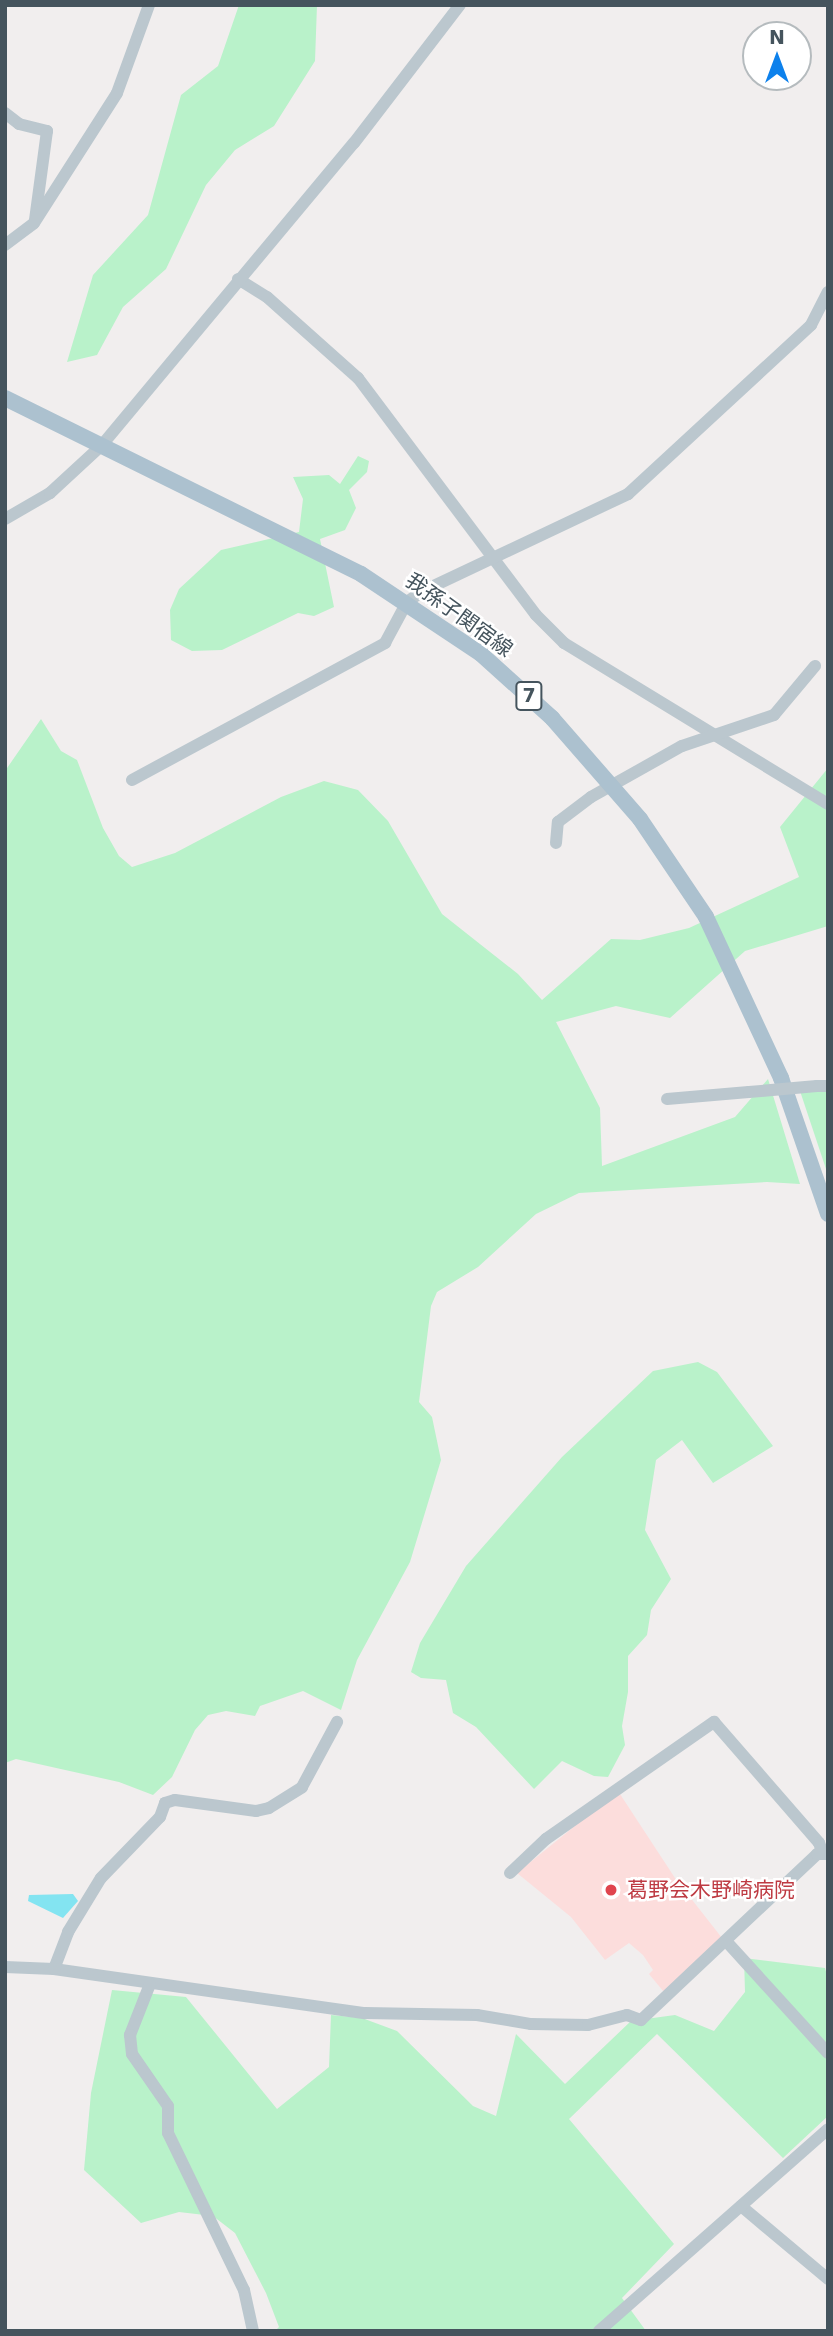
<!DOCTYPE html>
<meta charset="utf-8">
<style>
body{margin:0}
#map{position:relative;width:833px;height:2336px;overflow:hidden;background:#f1eeee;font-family:"DejaVu Sans","Noto Sans JP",sans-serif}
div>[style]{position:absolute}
.medical>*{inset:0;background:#fcdddc}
.green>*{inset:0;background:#b9f2ca}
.water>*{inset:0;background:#83e4f1}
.minor>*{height:12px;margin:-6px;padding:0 6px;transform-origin:6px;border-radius:6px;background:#bbc7ce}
.major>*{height:16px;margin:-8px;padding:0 8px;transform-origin:8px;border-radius:8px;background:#acc1cf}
.minor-bridge>*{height:12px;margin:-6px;padding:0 6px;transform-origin:6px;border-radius:6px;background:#bbc7ce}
.dots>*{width:19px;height:19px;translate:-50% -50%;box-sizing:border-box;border:4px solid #fff;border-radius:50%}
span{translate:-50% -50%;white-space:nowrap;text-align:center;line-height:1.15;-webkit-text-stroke:5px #fff;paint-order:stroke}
.shield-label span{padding:2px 5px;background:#fff;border:2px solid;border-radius:5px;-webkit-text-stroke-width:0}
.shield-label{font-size:19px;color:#45545d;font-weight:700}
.street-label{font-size:21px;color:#45545d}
.health-label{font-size:21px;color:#be3a42}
.left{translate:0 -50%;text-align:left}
.frame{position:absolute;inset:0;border:7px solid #45545d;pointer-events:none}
.north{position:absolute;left:742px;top:21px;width:70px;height:70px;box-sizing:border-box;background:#fff;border:2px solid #b5bbbe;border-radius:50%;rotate:0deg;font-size:19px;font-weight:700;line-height:28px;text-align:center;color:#45545d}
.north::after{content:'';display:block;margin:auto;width:24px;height:32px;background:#0d81ec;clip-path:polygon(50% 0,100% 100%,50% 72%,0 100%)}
</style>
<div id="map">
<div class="medical">
<div style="clip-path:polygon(618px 1791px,675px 1878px,722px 1938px,664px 1992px,649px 1974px,653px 1970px,643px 1955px,629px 1943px,605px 1960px,571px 1917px,517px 1873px)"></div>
</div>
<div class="green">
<div style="clip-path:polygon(239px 5px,317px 5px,315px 61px,274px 126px,235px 150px,206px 185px,166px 269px,123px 307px,97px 355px,67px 362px,93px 275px,148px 215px,181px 95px,218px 66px)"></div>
<div style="clip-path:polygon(358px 456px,369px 461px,367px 472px,349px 490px,356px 508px,345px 530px,320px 539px,334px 607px,314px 616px,298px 613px,222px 650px,192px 651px,171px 640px,170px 610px,179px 589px,221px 550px,299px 532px,303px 499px,293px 477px,329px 475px,340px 484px)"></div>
<div style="clip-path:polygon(41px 719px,61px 751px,77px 760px,103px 828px,119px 856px,132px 867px,175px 853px,281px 797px,324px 781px,358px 790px,388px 821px,442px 914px,518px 974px,542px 1000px,611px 939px,640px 940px,689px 928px,799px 877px,780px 827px,828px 768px,828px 926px,745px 951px,670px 1018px,616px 1006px,556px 1022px,600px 1108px,602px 1166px,735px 1117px,768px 1079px,800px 1184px,767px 1182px,579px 1193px,536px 1214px,478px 1267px,437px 1292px,431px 1306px,419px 1402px,432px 1417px,441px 1460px,410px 1562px,357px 1660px,341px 1710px,303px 1691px,260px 1706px,255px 1716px,226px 1711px,208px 1715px,195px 1730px,172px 1777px,153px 1795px,119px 1782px,16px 1759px,5px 1763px,5px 771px)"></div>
<div style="clip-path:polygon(828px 1088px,828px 1175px,800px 1091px)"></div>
<div style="clip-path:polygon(698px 1362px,717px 1372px,773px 1446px,713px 1483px,682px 1440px,656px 1460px,645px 1530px,671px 1579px,651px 1610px,647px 1635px,628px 1656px,628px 1692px,622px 1726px,625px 1745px,608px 1777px,594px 1776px,562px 1761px,534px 1789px,476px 1727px,453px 1713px,446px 1680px,421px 1678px,411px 1672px,420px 1643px,466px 1566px,562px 1457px,653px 1371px)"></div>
<div style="clip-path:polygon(744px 1958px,825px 1968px,828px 1979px,828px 2116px,783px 2158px,657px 2034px,569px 2119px,674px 2244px,622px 2298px,646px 2331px,275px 2331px,279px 2327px,266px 2293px,235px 2233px,213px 2216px,179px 2212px,141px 2223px,84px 2170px,91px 2093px,112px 1990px,186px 1997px,277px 2109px,329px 2067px,331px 2015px,362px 2018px,397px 2031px,473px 2106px,496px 2116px,516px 2034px,565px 2084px,631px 2021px,675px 2015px,714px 2031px,745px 1992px)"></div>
</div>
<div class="water">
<div style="clip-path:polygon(73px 1894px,78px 1901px,63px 1918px,28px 1901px,29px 1895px)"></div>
</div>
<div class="minor">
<div style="left:5px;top:113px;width:18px;rotate:38deg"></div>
<div style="left:19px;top:124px;width:29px;rotate:14deg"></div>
<div style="left:47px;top:131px;width:90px;rotate:97.7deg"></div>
<div style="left:5px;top:245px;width:36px;rotate:-37deg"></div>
<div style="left:34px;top:223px;width:154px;rotate:-57.4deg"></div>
<div style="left:117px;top:93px;width:94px;rotate:-70deg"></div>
<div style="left:238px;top:279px;width:34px;rotate:32deg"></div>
<div style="left:267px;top:297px;width:122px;rotate:41.7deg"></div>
<div style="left:358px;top:378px;width:296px;rotate:53.1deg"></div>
<div style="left:536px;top:615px;width:40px;rotate:45deg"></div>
<div style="left:564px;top:643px;width:309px;rotate:31.4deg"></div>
<div style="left:5px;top:519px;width:52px;rotate:-30deg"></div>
<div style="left:50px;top:493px;width:71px;rotate:-42.7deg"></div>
<div style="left:102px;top:445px;width:393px;rotate:-50.2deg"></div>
<div style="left:354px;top:143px;width:174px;rotate:-52.5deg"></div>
<div style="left:132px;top:780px;width:288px;rotate:-28.4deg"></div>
<div style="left:385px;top:643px;width:47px;rotate:-61.8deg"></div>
<div style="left:407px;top:602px;width:19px;rotate:-35deg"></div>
<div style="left:423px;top:591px;width:227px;rotate:-25.3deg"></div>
<div style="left:628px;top:494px;width:249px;rotate:-42.7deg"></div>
<div style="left:811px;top:325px;width:37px;rotate:-63deg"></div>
<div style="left:556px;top:843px;width:21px;rotate:-85deg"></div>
<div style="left:558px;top:822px;width:41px;rotate:-37.1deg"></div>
<div style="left:591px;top:797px;width:104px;rotate:-29.3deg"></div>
<div style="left:682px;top:746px;width:97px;rotate:-18.6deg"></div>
<div style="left:774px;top:715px;width:64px;rotate:-50.1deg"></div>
<div style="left:817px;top:1086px;width:11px"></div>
<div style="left:667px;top:1099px;width:82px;rotate:-4.9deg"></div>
<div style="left:510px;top:1873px;width:50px;rotate:-43.4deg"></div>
<div style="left:546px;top:1839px;width:205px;rotate:-34.9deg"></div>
<div style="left:714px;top:1722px;width:160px;rotate:49deg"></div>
<div style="left:819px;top:1843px;width:9px;rotate:69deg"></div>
<div style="left:726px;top:1941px;width:151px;rotate:47.7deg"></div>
<div style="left:5px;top:1967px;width:49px;rotate:2.3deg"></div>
<div style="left:54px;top:1969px;width:314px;rotate:8.1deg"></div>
<div style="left:365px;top:2013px;width:112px;rotate:1deg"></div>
<div style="left:477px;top:2015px;width:55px;rotate:9.5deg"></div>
<div style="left:531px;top:2024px;width:57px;rotate:1deg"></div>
<div style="left:588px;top:2025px;width:40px;rotate:-14.4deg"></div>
<div style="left:627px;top:2015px;width:15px;rotate:20deg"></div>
<div style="left:641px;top:2020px;width:242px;rotate:-43.3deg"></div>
<div style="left:817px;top:1854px;width:11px"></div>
<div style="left:54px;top:1969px;width:40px;rotate:-69deg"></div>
<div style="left:68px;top:1932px;width:63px;rotate:-58.6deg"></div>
<div style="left:101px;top:1878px;width:85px;rotate:-46deg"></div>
<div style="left:160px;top:1817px;width:15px;rotate:-70deg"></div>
<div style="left:165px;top:1803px;width:10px;rotate:-17deg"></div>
<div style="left:175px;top:1800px;width:82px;rotate:7.7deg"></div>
<div style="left:256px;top:1811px;width:13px;rotate:-13deg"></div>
<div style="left:269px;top:1808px;width:39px;rotate:-32deg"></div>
<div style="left:302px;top:1787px;width:74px;rotate:-61.7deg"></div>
<div style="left:150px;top:1984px;width:55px;rotate:111.4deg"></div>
<div style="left:130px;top:2035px;width:19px;rotate:84deg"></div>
<div style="left:132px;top:2054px;width:63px;rotate:55.3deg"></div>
<div style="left:168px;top:2106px;width:27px;rotate:90deg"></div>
<div style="left:168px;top:2133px;width:174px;rotate:64.2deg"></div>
<div style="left:244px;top:2290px;width:42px;rotate:77.6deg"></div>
<div style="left:741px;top:2206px;width:114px;rotate:40deg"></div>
<div style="left:599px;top:2331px;width:305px;rotate:-41.4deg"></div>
</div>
<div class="major">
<div style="left:5px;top:398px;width:397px;rotate:26.3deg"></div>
<div style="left:361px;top:574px;width:144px;rotate:33.7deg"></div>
<div style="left:481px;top:654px;width:96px;rotate:42deg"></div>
<div style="left:552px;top:718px;width:134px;rotate:48.9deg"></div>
<div style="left:640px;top:819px;width:118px;rotate:56deg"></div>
<div style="left:706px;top:917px;width:178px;rotate:65deg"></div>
<div style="left:781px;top:1078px;width:144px;rotate:70.9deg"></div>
</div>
<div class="minor-bridge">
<div style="left:749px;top:1092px;width:68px;rotate:-5deg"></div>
</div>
<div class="dots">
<div style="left:611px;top:1890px;background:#e0444e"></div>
</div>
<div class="shield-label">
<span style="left:529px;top:696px">7</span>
</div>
<div class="street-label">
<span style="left:459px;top:615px;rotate:36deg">我孫子関宿線</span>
</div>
<div class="health-label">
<span class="left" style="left:627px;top:1890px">葛野会木野崎病院</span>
</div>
<div class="frame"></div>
<div class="north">N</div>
</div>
